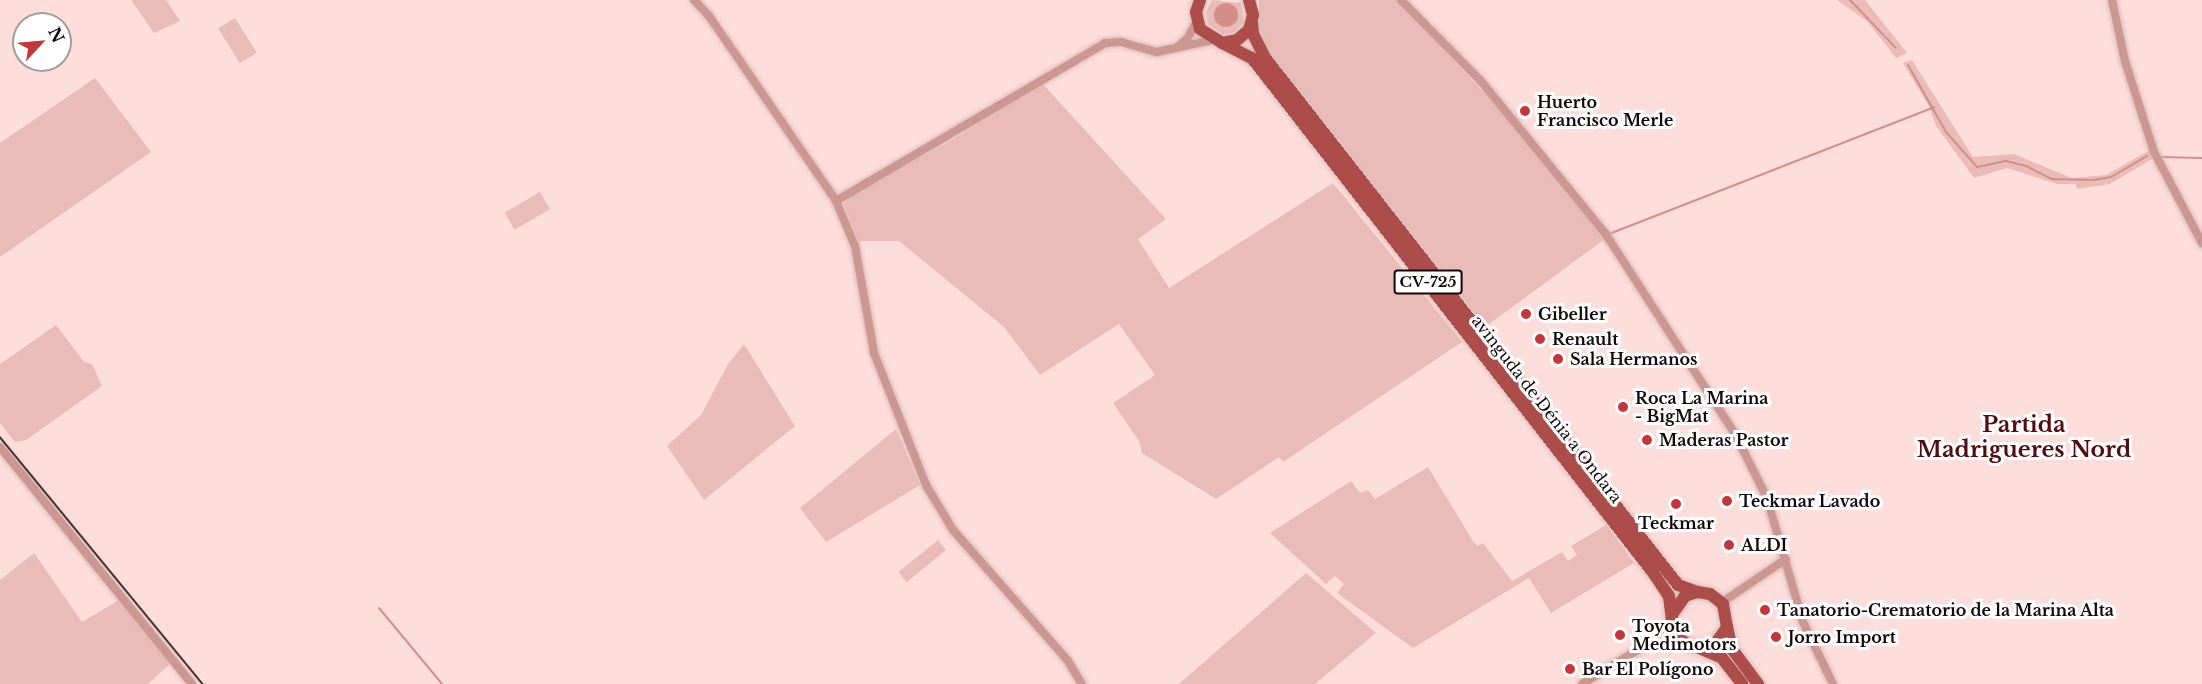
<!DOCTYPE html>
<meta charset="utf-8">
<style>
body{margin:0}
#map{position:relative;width:2202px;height:684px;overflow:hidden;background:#fededb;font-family:"Libre Baskerville",serif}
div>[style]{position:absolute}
.green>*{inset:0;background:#eabcb8;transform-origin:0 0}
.water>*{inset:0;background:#d58d87}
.round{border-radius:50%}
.stream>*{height:2px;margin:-1px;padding:0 1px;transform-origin:1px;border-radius:1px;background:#d58d87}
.roads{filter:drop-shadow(0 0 2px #d8bcb9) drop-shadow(0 0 2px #d8bcb9)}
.street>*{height:8px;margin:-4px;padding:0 4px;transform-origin:4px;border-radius:4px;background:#cc9691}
.primary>*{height:12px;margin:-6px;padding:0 6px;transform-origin:6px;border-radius:6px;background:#ac4d49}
.tram>*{height:1.5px;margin:-0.75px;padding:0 0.75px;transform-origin:0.75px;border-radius:0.75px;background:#423433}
.dots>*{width:16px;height:16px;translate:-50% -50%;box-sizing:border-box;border:3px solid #fff;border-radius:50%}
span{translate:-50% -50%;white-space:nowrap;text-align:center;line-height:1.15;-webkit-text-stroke:6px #fff;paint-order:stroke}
.shield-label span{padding:2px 4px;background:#fff;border:2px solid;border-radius:4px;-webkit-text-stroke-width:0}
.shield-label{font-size:15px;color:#130908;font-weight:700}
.poi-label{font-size:16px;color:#130908;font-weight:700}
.left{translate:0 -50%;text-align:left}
.street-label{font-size:16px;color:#130908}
.district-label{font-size:22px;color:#520d0f;font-weight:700}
.north{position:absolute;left:12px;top:12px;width:60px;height:60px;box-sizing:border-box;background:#fff;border:2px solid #a19d9c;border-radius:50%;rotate:64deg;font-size:16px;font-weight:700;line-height:24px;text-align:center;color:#130908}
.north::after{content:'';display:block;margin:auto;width:21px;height:27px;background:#c53638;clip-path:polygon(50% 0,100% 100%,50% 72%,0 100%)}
</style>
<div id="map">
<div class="green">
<div style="clip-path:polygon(131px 0,166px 0,180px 21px,154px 33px)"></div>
<div style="clip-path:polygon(1212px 0,1241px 3px,1244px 22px,1236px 32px,1223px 35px,1208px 24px,1206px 12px)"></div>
<div style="clip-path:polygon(1259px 0,1398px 0,1522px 134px,1605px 239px,1485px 327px,1267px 50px,1259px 32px)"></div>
<div style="clip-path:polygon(1837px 0,1865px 0,1907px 53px,1896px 58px,1867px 21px)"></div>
<div style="left:235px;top:18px;width:41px;height:20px;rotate:58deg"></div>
<div style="clip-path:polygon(1912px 60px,1973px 157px,2014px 154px,2072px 178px,2106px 175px,2150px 150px,2152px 159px,2110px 184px,2077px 189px,2076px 184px,2057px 184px,2007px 168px,1974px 178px,1936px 126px,1929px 106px,1903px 63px)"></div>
<div style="clip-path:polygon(95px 78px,151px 152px,0 257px,0 143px)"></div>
<div style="clip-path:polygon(1042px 83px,1166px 219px,1138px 239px,1169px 288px,1333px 183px,1462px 342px,1283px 462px,1279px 457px,1216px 499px,1142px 453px,1139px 441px,1113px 403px,1155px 375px,1119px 324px,1040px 375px,1004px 327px,899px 241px,858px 241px,844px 205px,851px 194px,947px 143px)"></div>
<div style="left:540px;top:192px;width:20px;height:41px;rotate:60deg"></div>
<div style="clip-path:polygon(56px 325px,84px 362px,92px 364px,102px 386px,26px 440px,15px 442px,0 423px,0 364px)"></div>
<div style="clip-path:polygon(744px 344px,795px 426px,704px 500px,667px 446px,701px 415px,728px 364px)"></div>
<div style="clip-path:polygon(896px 429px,920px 485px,826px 542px,800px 508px)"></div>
<div style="clip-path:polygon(1428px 467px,1473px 541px,1477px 546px,1483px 543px,1512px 581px,1562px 552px,1568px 561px,1577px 555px,1571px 546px,1606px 525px,1634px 563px,1551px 613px,1529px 578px,1413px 648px,1337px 593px,1344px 584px,1335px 576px,1326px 584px,1270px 533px,1351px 481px,1360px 493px,1368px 490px,1375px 499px)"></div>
<div style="left:938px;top:540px;width:13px;height:51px;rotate:51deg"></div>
<div style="clip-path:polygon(34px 553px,82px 622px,119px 600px,171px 663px,148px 684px,0 684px,0 580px)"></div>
<div style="clip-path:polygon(1306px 573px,1376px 633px,1315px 684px,1179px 684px)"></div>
</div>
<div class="water">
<div class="round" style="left:1214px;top:3px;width:24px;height:24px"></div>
</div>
<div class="stream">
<div style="left:1850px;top:0;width:66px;rotate:46.2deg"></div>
<div style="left:1908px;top:65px;width:77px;rotate:60.4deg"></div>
<div style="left:1946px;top:132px;width:47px;rotate:48.5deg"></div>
<div style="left:1977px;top:167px;width:30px;rotate:-12deg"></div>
<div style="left:2006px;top:161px;width:21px;rotate:14deg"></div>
<div style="left:2026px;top:166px;width:29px;rotate:27deg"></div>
<div style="left:2052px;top:179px;width:42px;rotate:1.4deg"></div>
<div style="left:2094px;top:180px;width:17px;rotate:-10deg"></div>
<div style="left:2111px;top:177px;width:42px;rotate:-30.3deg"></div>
<div style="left:2161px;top:157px;width:41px;rotate:1.4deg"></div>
<div style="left:1609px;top:234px;width:349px;rotate:-21.3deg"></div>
<div style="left:379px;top:608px;width:99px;rotate:50.3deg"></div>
</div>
<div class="roads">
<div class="street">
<div style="left:694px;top:0;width:22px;rotate:47deg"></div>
<div style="left:709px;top:16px;width:224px;rotate:55.5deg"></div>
<div style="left:836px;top:201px;width:49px;rotate:67.1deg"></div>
<div style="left:855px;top:246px;width:109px;rotate:79.9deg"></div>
<div style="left:874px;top:353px;width:142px;rotate:68.5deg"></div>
<div style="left:926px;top:485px;width:52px;rotate:59deg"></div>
<div style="left:953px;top:530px;width:174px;rotate:48.7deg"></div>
<div style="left:1068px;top:661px;width:27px;rotate:59deg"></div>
<div style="left:1401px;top:0;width:112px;rotate:45.4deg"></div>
<div style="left:1480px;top:80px;width:198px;rotate:50.8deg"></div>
<div style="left:1605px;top:233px;width:239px;rotate:57.1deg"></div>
<div style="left:1735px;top:434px;width:72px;rotate:63.4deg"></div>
<div style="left:1767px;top:498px;width:129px;rotate:73.8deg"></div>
<div style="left:1803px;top:622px;width:69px;rotate:64.2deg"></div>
<div style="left:2112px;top:0;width:62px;rotate:78deg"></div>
<div style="left:2125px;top:61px;width:96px;rotate:72.3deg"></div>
<div style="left:2154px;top:152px;width:103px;rotate:62.2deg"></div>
<div style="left:1177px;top:47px;width:13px;rotate:-39deg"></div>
<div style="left:1187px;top:39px;width:21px;rotate:-61deg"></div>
<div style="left:836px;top:201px;width:312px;rotate:-30.4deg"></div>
<div style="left:1105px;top:43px;width:16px;rotate:-4deg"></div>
<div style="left:1121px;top:42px;width:37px;rotate:16deg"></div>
<div style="left:1157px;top:52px;width:56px;rotate:-12.3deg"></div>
<div style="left:0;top:447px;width:305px;rotate:51deg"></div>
<div style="left:1721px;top:603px;width:78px;rotate:-34.1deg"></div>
<div style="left:1647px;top:645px;width:37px;rotate:-3deg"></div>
<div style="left:1582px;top:684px;width:75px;rotate:-31.4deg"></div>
<div style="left:1646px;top:645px;width:35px;rotate:-43deg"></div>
</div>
<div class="primary">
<div style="left:1200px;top:0;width:13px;rotate:108deg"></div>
<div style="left:1196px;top:12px;width:17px;rotate:77deg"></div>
<div style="left:1200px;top:29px;width:26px;rotate:32deg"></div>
<div style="left:1222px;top:43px;width:15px;rotate:-11deg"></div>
<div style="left:1237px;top:40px;width:16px;rotate:-40deg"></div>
<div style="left:1249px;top:30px;width:16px;rotate:-75deg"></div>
<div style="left:1253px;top:15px;width:16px;rotate:-105deg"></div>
<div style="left:1252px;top:22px;width:12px;rotate:85deg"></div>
<div style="left:1253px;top:34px;width:28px;rotate:63deg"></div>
<div style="left:1266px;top:59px;width:668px;rotate:51.93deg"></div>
<div style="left:1678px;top:585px;width:20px;rotate:20deg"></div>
<div style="left:1222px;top:43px;width:34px;rotate:27deg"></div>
<div style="left:1252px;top:58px;width:651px;rotate:52.06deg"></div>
<div style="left:1652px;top:571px;width:30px;rotate:56deg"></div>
<div style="left:1669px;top:596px;width:31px;rotate:83deg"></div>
<div style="left:1673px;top:627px;width:13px;rotate:63deg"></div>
<div style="left:1679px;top:639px;width:14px;rotate:30deg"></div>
<div style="left:1691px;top:646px;width:16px;rotate:4deg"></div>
<div style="left:1707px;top:647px;width:10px;rotate:-24deg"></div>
<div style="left:1716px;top:643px;width:19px;rotate:-55deg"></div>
<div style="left:1727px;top:627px;width:23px;rotate:-100deg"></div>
<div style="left:1723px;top:604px;width:16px;rotate:-142deg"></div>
<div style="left:1710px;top:594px;width:13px;rotate:-171deg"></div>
<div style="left:1697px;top:592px;width:13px;rotate:162deg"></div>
<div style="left:1685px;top:596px;width:21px;rotate:125deg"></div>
<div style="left:1727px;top:627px;width:23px;rotate:77deg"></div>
<div style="left:1732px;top:649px;width:44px;rotate:53.4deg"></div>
<div style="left:1699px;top:648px;width:25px;rotate:23deg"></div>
<div style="left:1722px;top:658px;width:33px;rotate:52deg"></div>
</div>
</div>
<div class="tram">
<div style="left:0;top:437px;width:320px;rotate:50.6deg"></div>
</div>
<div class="dots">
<div style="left:1525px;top:111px;background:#c53638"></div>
<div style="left:1526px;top:314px;background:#c53638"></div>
<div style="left:1540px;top:339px;background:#c53638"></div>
<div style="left:1558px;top:359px;background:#c53638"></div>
<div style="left:1623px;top:407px;background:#c53638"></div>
<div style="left:1647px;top:440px;background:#c53638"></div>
<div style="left:1727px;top:501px;background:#c53638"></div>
<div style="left:1676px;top:504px;background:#c53638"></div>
<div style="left:1729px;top:545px;background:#c53638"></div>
<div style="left:1765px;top:610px;background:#c53638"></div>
<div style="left:1620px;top:635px;background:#c53638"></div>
<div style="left:1776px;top:637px;background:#c53638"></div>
<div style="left:1570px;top:669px;background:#c53638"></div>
</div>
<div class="shield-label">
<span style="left:1428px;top:282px">CV-725</span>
</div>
<div class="poi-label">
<span class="left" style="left:1537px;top:111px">Huerto<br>Francisco Merle</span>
<span class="left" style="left:1538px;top:314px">Gibeller</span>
<span class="left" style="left:1552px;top:339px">Renault</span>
<span class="left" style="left:1570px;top:359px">Sala Hermanos</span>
<span class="left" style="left:1635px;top:407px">Roca La Marina<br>- BigMat</span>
<span class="left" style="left:1659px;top:440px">Maderas Pastor</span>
<span class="left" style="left:1739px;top:501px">Teckmar Lavado</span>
<span style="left:1676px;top:523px">Teckmar</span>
<span class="left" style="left:1741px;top:545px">ALDI</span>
<span class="left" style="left:1777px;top:610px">Tanatorio-Crematorio de la Marina Alta</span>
<span class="left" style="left:1632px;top:635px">Toyota<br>Medimotors</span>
<span class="left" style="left:1788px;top:637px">Jorro Import</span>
<span class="left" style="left:1582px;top:669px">Bar El Polígono</span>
</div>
<div class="street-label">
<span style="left:1547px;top:409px;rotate:52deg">avinguda de Dénia a Ondara</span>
</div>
<div class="district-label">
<span style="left:2024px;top:437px">Partida<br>Madrigueres Nord</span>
</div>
<div class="north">N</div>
</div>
